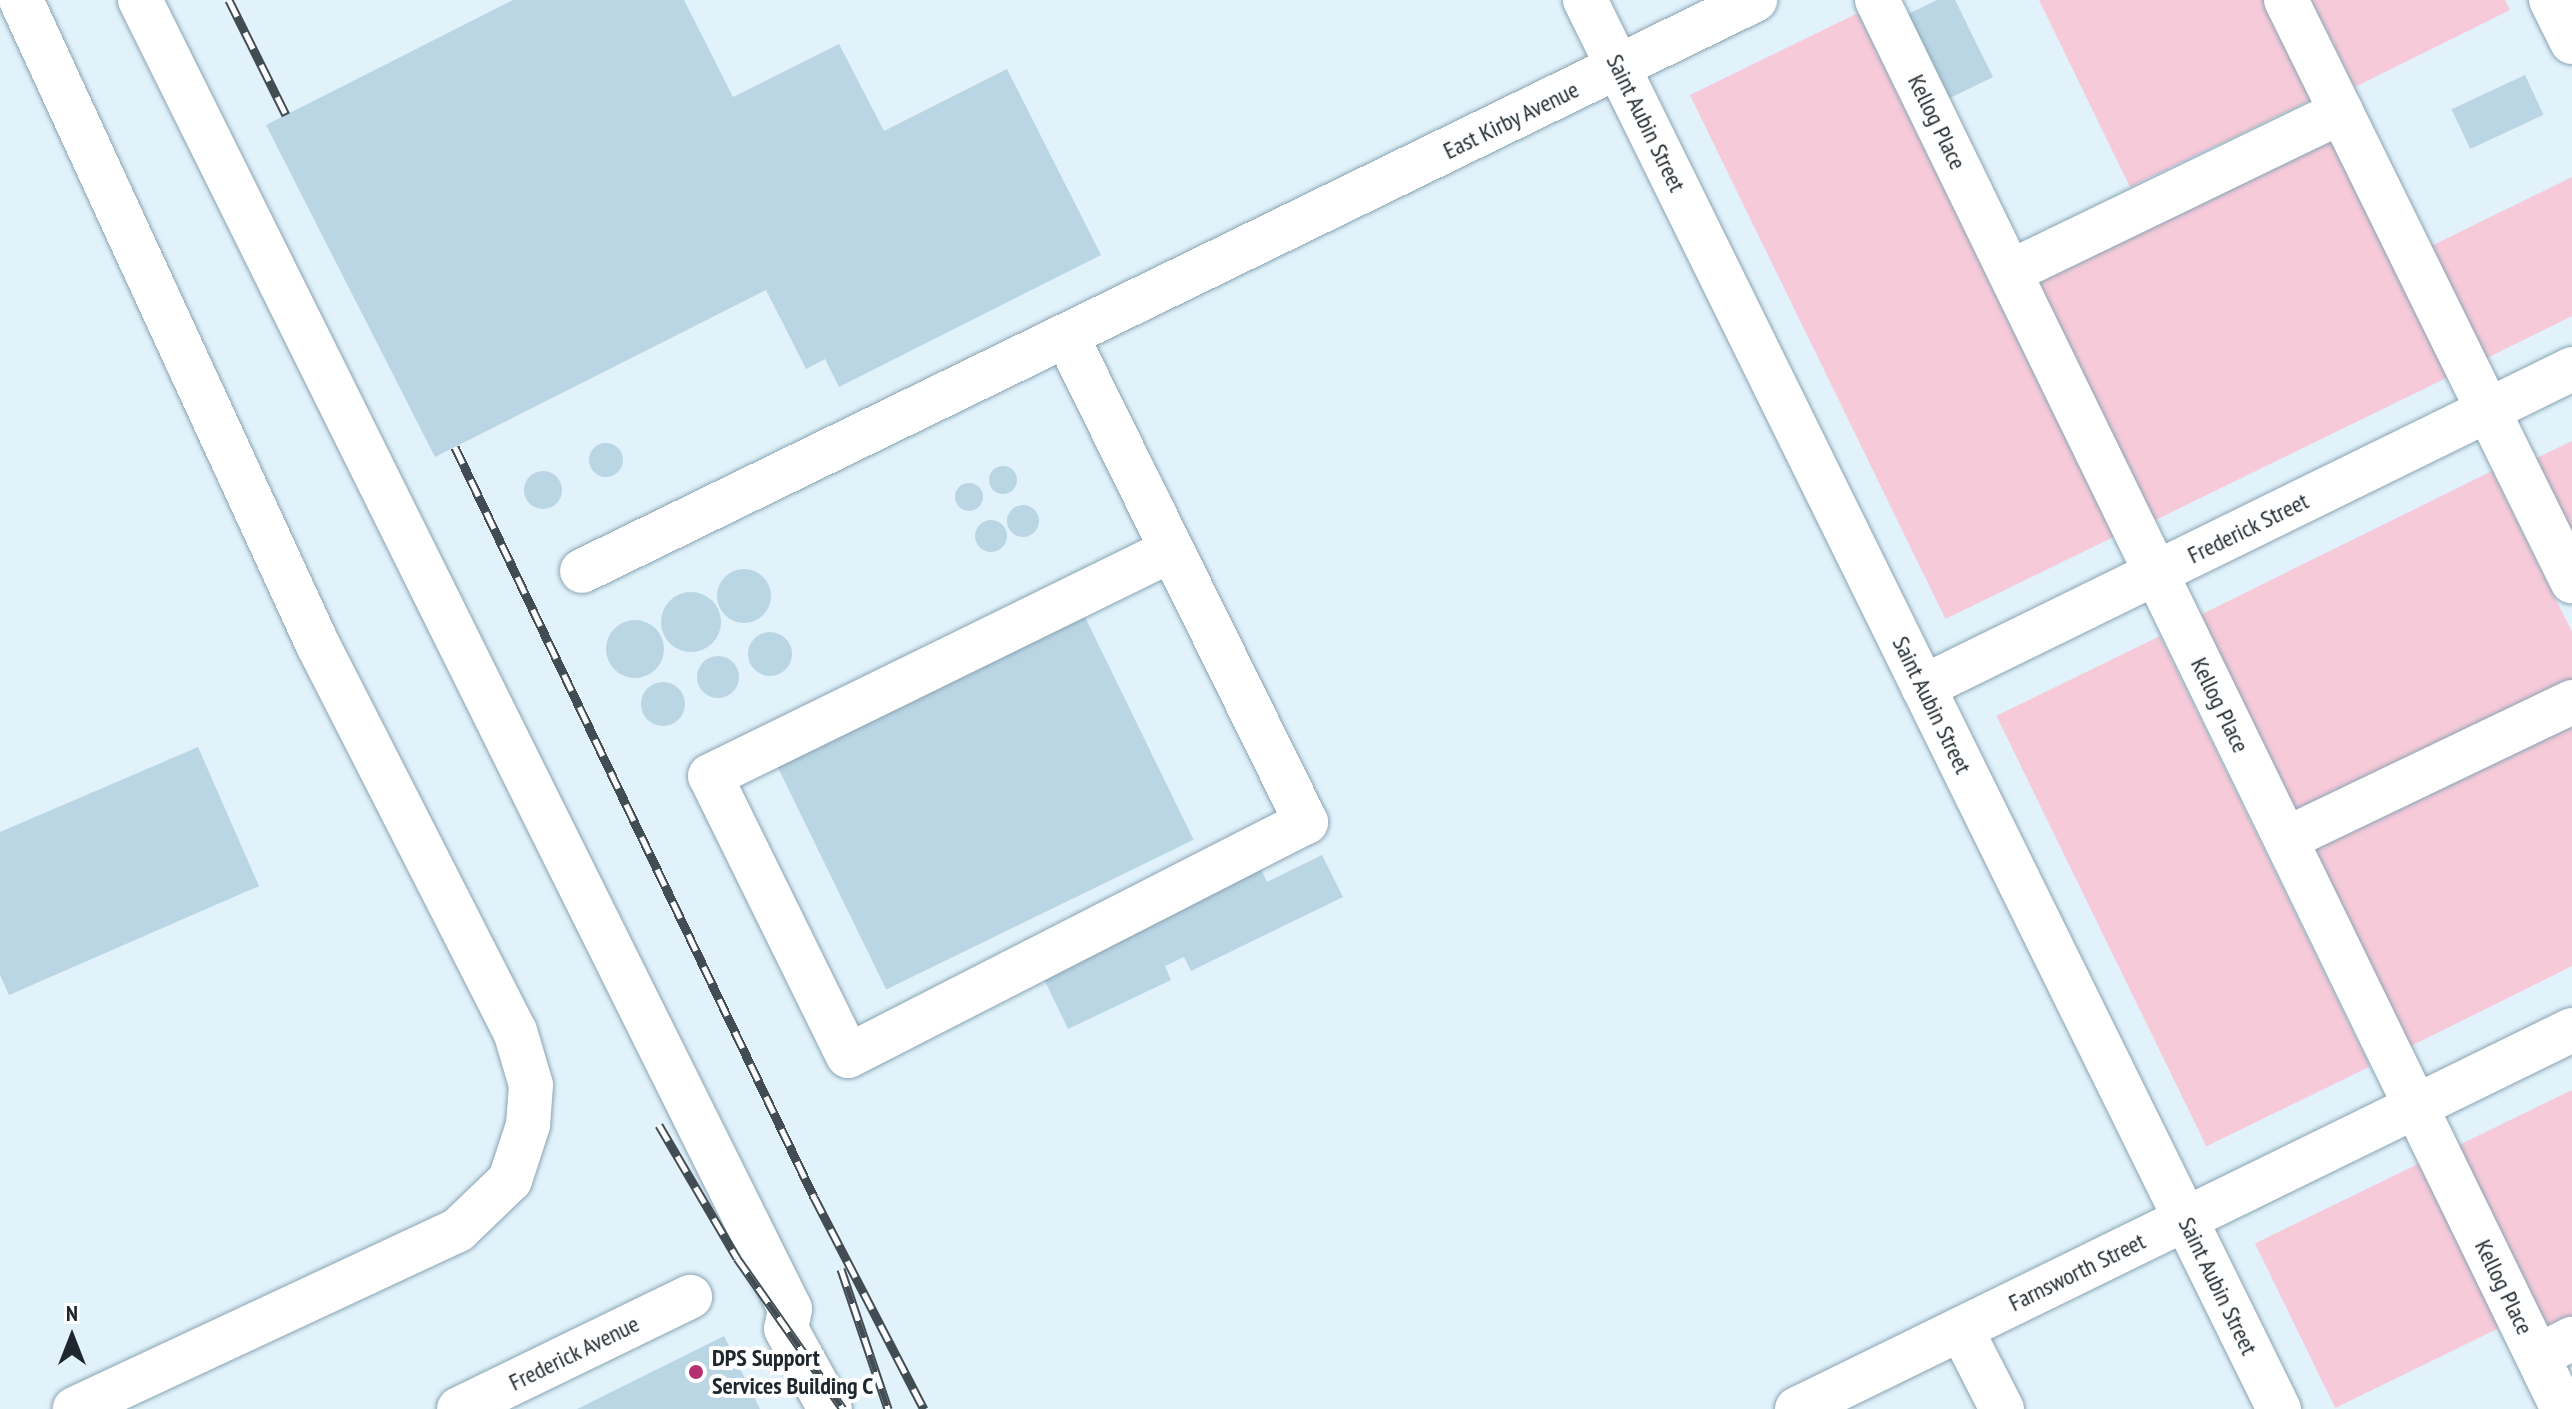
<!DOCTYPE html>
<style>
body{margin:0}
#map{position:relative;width:2572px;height:1409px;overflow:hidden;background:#e1f2fb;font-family:"PT Sans Narrow",sans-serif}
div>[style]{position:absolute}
.green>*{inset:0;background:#f6cad9;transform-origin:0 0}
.building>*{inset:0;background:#bad5e4;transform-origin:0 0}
.round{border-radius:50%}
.roads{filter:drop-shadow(0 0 2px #89a3b2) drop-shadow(0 0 2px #89a3b2)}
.minor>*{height:44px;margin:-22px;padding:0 22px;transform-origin:22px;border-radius:22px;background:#fff}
.rail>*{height:9px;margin-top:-4.5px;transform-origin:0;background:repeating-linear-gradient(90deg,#fff 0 18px,#414d53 0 36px);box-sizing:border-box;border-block:2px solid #414d53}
.dots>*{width:22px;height:22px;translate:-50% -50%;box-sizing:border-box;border:4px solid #fff;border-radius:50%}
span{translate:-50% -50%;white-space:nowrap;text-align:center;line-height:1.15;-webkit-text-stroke:8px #fff;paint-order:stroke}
.street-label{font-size:24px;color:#1d272d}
.poi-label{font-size:24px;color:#1d272d;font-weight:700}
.left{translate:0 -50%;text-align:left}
.north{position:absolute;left:32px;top:1297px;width:80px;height:80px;-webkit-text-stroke:6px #fff;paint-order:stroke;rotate:0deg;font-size:22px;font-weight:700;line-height:32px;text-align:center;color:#1d272d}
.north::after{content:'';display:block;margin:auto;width:28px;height:36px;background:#1d272d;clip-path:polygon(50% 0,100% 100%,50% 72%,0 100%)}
</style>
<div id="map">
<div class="green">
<div style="clip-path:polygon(2039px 0,2265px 0,2313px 99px,2130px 187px)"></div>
<div style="clip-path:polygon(2311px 0,2505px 0,2510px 10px,2355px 87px)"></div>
<div style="left:1858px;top:13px;width:583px;height:187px;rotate:64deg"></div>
<div style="left:2331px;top:135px;width:269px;height:331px;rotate:64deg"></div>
<div style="clip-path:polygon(2572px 177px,2572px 316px,2485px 359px,2429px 247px)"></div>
<div style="clip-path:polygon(2572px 441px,2572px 541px,2532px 460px)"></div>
<div style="clip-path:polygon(2492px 471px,2572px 632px,2572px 683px,2295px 820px,2194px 618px)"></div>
<div style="left:2160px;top:636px;width:479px;height:182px;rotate:64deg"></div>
<div style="clip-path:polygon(2572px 715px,2572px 966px,2405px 1049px,2305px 848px)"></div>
<div style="clip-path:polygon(2572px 1090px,2572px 1318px,2548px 1330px,2457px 1146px)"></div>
<div style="left:2424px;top:1161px;width:183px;height:188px;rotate:64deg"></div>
</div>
<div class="building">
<div style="clip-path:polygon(513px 0,684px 0,733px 97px,839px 44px,884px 131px,1007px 69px,1101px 255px,839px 387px,825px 359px,806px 369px,766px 290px,435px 457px,266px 125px)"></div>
<div style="clip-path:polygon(1937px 0,1955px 0,1993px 77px,1950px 98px,1908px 14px)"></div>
<div style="left:2525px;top:75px;width:44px;height:81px;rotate:65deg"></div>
<div class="round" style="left:589px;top:443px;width:34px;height:34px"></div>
<div class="round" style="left:989px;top:466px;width:28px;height:28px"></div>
<div class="round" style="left:524px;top:471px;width:38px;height:38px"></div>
<div class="round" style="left:955px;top:483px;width:28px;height:28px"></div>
<div class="round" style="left:1007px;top:505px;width:32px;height:32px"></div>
<div class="round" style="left:975px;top:520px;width:32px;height:32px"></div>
<div class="round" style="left:717px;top:569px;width:54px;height:54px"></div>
<div class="round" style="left:661px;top:592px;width:60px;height:60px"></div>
<div style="left:1084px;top:615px;width:250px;height:342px;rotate:64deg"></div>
<div class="round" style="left:606px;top:620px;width:58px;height:58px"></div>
<div class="round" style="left:748px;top:632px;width:44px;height:44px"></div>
<div class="round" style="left:697px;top:656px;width:42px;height:42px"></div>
<div class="round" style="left:641px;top:682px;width:44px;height:44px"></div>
<div style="clip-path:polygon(198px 747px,259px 886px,9px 995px,0 975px,0 832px)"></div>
<div style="clip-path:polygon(1322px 855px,1343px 897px,1191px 971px,1184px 957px,1165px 966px,1171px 980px,1068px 1029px,1041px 973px,1260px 867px,1267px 882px)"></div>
<div style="clip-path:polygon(724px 1336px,760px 1409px,577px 1409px)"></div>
</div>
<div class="roads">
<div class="minor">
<div style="left:21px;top:0;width:710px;rotate:65.28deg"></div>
<div style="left:318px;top:645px;width:433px;rotate:63deg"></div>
<div style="left:515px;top:1031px;width:56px;rotate:73.5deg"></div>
<div style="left:531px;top:1085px;width:40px;rotate:94.3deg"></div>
<div style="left:528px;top:1125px;width:58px;rotate:108.1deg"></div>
<div style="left:510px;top:1180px;width:72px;rotate:136.1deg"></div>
<div style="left:458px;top:1230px;width:423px;rotate:155deg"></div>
<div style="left:140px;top:0;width:1461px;rotate:63.59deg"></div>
<div style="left:790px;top:1309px;width:20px;rotate:101deg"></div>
<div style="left:786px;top:1329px;width:91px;rotate:61.2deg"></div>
<div style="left:1585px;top:0;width:1571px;rotate:63.78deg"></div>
<div style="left:1877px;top:0;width:1567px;rotate:64.04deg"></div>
<div style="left:2286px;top:0;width:648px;rotate:63.79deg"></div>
<div style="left:2551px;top:0;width:47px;rotate:63.4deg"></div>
<div style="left:2010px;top:272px;width:368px;rotate:-25.8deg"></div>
<div style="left:1067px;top:337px;width:541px;rotate:63.77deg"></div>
<div style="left:1306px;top:822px;width:514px;rotate:152.94deg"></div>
<div style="left:848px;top:1056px;width:312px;rotate:-116.2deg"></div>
<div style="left:710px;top:776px;width:514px;rotate:-26.07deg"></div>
<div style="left:582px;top:571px;width:1305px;rotate:-25.96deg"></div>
<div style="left:1923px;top:687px;width:723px;rotate:-26.1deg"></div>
<div style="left:2286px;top:839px;width:317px;rotate:-25.6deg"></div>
<div style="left:1961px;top:1329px;width:90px;rotate:62.9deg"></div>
<div style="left:2538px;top:1356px;width:38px;rotate:-27deg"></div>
<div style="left:459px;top:1409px;width:257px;rotate:-25.9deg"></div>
<div style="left:1797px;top:1409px;width:863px;rotate:-26.06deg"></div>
</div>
</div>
<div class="rail">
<div style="left:229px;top:0;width:128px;rotate:63.6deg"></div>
<div style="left:455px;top:447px;width:831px;rotate:64.42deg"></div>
<div style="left:814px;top:1197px;width:239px;rotate:62.6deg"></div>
<div style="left:659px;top:1125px;width:154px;rotate:59.6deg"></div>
<div style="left:737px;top:1258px;width:184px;rotate:54.9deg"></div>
<div style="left:841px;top:1269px;width:148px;rotate:71.4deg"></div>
</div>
<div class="dots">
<div style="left:696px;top:1372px;background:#b62f6f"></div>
</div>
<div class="street-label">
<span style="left:1511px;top:120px;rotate:-26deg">East Kirby Avenue</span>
<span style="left:1937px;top:122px;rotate:64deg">Kellog Place</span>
<span style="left:1646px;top:123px;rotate:64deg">Saint Aubin Street</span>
<span style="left:2248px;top:528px;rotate:-26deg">Frederick Street</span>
<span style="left:1932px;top:705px;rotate:64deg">Saint Aubin Street</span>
<span style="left:2220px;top:705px;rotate:64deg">Kellog Place</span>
<span style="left:2077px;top:1272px;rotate:-26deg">Farnsworth Street</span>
<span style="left:2218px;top:1286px;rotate:64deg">Saint Aubin Street</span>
<span style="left:2504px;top:1287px;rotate:64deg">Kellog Place</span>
<span style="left:574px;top:1353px;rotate:-26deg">Frederick Avenue</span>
</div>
<div class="poi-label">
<span class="left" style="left:712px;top:1372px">DPS Support<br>Services Building C</span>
</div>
<div class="north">N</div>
</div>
